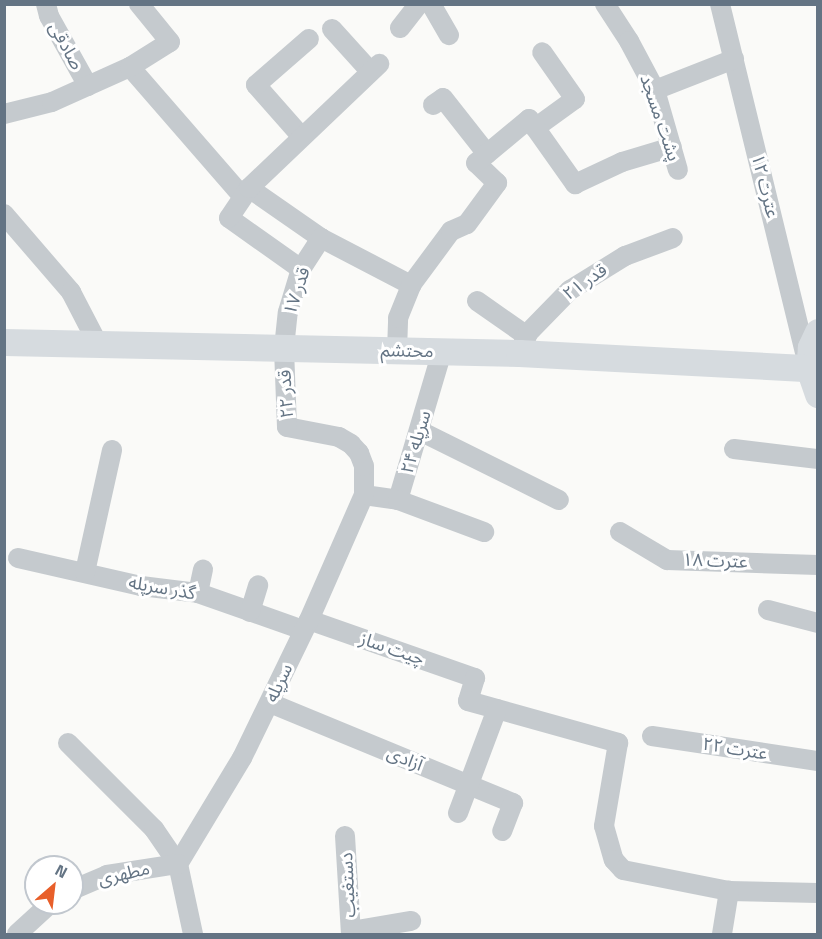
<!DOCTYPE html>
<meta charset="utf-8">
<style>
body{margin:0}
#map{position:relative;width:822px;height:939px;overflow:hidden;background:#fafaf8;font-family:"Titillium Web","Noto Sans Arabic",sans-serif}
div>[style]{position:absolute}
.street>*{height:20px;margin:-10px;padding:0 10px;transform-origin:10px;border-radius:10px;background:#c5cace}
.secondary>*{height:27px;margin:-13.5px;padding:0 13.5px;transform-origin:13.5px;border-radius:13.5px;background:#d6dbdf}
span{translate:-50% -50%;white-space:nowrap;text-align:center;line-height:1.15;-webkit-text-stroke:6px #fff;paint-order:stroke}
.street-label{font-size:18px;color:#647484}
.frame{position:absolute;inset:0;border:6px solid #647484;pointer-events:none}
.north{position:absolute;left:24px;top:855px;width:60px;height:60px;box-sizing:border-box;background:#fff;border:2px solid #c1c7ce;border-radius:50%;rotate:28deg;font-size:16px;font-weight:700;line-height:24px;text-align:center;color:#647484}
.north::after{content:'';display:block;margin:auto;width:21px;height:27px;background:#e85f2a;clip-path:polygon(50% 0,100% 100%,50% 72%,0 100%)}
</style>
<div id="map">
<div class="street">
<div style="left:46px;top:4px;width:12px;rotate:76deg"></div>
<div style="left:49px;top:16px;width:80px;rotate:60.9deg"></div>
<div style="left:431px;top:4px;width:36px;rotate:60deg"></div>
<div style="left:605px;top:4px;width:44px;rotate:57deg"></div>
<div style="left:629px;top:41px;width:55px;rotate:62deg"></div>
<div style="left:655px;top:90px;width:83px;rotate:74deg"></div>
<div style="left:720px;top:4px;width:366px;rotate:76.3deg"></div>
<div style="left:400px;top:28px;width:31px;rotate:-52deg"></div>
<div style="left:332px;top:29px;width:57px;rotate:47.9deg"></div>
<div style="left:130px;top:67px;width:172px;rotate:49deg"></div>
<div style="left:655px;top:90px;width:85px;rotate:-21.4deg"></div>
<div style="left:433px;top:105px;width:12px;rotate:-35deg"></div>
<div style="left:443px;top:98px;width:71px;rotate:51.8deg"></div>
<div style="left:4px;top:114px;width:49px;rotate:-14deg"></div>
<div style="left:52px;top:102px;width:85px;rotate:-24.2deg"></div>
<div style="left:130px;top:67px;width:47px;rotate:-32deg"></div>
<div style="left:170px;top:42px;width:49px;rotate:-129.2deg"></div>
<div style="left:535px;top:128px;width:49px;rotate:-35.9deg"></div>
<div style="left:575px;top:99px;width:57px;rotate:-125.1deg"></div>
<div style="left:301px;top:136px;width:68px;rotate:-131.4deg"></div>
<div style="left:256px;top:85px;width:70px;rotate:-41deg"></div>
<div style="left:249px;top:188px;width:88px;rotate:34.8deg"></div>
<div style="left:321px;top:238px;width:102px;rotate:27.6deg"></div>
<div style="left:4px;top:214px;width:103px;rotate:49.3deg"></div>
<div style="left:71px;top:292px;width:59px;rotate:62.6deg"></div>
<div style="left:301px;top:269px;width:88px;rotate:-144.7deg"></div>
<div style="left:229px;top:218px;width:36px;rotate:-56deg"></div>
<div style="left:249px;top:188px;width:180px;rotate:-43.6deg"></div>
<div style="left:477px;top:301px;width:61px;rotate:35deg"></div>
<div style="left:397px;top:351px;width:33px;rotate:-88deg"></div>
<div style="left:398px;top:318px;width:35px;rotate:-68deg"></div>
<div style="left:411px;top:285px;width:67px;rotate:-53.5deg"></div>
<div style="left:451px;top:231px;width:17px;rotate:-24deg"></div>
<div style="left:467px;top:224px;width:51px;rotate:-53.8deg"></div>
<div style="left:497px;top:183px;width:29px;rotate:-136deg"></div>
<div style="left:476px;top:163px;width:69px;rotate:-39.7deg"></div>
<div style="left:529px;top:119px;width:80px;rotate:54.7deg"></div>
<div style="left:575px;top:184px;width:52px;rotate:-25.1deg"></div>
<div style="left:622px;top:162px;width:52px;rotate:-16.7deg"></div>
<div style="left:519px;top:353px;width:22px;rotate:-66deg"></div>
<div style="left:528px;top:333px;width:60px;rotate:-45.7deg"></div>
<div style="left:570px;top:290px;width:65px;rotate:-31.7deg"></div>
<div style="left:625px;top:256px;width:51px;rotate:-20.6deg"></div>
<div style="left:420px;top:431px;width:155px;rotate:26.4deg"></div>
<div style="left:734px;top:449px;width:85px;rotate:6.8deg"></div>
<div style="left:364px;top:495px;width:34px;rotate:8deg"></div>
<div style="left:398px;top:500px;width:155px;rotate:-73.5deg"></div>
<div style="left:398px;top:500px;width:92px;rotate:20.4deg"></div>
<div style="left:620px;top:532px;width:55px;rotate:30.8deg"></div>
<div style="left:667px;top:560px;width:151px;rotate:1.9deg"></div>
<div style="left:18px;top:558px;width:126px;rotate:12.8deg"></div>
<div style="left:141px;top:586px;width:57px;rotate:7deg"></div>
<div style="left:198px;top:593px;width:111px;rotate:19.4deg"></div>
<div style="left:85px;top:572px;width:125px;rotate:-77.5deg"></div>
<div style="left:198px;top:593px;width:24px;rotate:-78deg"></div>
<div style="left:768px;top:610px;width:52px;rotate:14.6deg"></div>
<div style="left:250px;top:612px;width:28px;rotate:-73deg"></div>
<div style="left:309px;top:620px;width:176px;rotate:19.3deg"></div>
<div style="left:475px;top:678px;width:24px;rotate:107deg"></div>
<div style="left:468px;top:701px;width:156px;rotate:15.6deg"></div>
<div style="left:618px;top:743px;width:84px;rotate:99.6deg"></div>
<div style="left:604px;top:826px;width:35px;rotate:74deg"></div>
<div style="left:614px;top:860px;width:13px;rotate:48deg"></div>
<div style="left:623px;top:870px;width:108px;rotate:11.2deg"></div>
<div style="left:729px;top:891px;width:89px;rotate:1.3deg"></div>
<div style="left:270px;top:703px;width:263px;rotate:22.4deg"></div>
<div style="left:513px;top:803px;width:30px;rotate:111deg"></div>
<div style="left:652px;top:736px;width:168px;rotate:8.6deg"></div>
<div style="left:68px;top:743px;width:122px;rotate:45deg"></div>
<div style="left:154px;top:829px;width:42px;rotate:55.6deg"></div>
<div style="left:178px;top:864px;width:72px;rotate:77.9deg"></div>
<div style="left:458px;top:813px;width:111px;rotate:-69.4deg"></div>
<div style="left:345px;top:836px;width:98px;rotate:86.5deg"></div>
<div style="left:178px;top:864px;width:124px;rotate:-58.9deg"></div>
<div style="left:242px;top:758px;width:153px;rotate:-64.1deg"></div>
<div style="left:309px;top:620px;width:137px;rotate:-66.3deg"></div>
<div style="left:364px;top:495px;width:29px;rotate:-90deg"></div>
<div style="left:364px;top:466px;width:14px;rotate:-111deg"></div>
<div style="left:359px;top:453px;width:12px;rotate:-132deg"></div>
<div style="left:351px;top:444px;width:14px;rotate:-150deg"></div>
<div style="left:339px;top:437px;width:53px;rotate:-169.1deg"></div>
<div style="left:287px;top:427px;width:79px;rotate:-92.2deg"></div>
<div style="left:284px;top:348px;width:36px;rotate:-84deg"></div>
<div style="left:288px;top:312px;width:45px;rotate:-73.2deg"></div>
<div style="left:301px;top:269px;width:37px;rotate:-57deg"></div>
<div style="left:72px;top:890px;width:38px;rotate:-23deg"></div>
<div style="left:107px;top:875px;width:72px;rotate:-8.8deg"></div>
<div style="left:351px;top:931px;width:61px;rotate:-9.5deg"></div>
<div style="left:17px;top:934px;width:46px;rotate:-42.4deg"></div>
<div style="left:722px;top:934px;width:44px;rotate:-80.8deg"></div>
</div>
<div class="secondary">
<div style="left:818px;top:332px;width:17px;rotate:115deg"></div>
<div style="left:811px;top:347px;width:21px;rotate:95deg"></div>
<div style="left:809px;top:368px;width:28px;rotate:71deg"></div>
<div style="left:4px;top:342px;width:515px;rotate:1.22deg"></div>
<div style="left:519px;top:353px;width:290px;rotate:3deg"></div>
</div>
<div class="street-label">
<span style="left:66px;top:46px;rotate:61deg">صادقی</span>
<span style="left:660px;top:118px;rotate:71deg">پشت مسجد</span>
<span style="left:765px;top:186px;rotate:76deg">عترت ۱۲</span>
<span style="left:585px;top:282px;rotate:-35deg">قدر ۲۱</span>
<span style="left:297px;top:291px;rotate:-72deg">قدر ۱۷</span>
<span style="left:407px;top:351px;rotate:1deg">محتشم</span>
<span style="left:286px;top:394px;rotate:-93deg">قدر ۲۲</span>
<span style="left:416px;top:442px;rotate:-73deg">سرپله ۲۴</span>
<span style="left:715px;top:561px;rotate:2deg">عترت ۱۸</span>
<span style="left:162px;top:588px;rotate:10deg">گذر سرپله</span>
<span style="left:392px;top:649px;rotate:19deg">چیت ساز</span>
<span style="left:279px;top:683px;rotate:-65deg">سرپله</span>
<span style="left:735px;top:749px;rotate:9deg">عترت ۲۲</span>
<span style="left:405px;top:759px;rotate:22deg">آزادی</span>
<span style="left:124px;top:874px;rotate:-13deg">مطهری</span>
<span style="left:348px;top:885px;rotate:-93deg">دستغیب</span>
</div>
<div class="frame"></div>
<div class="north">N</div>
</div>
